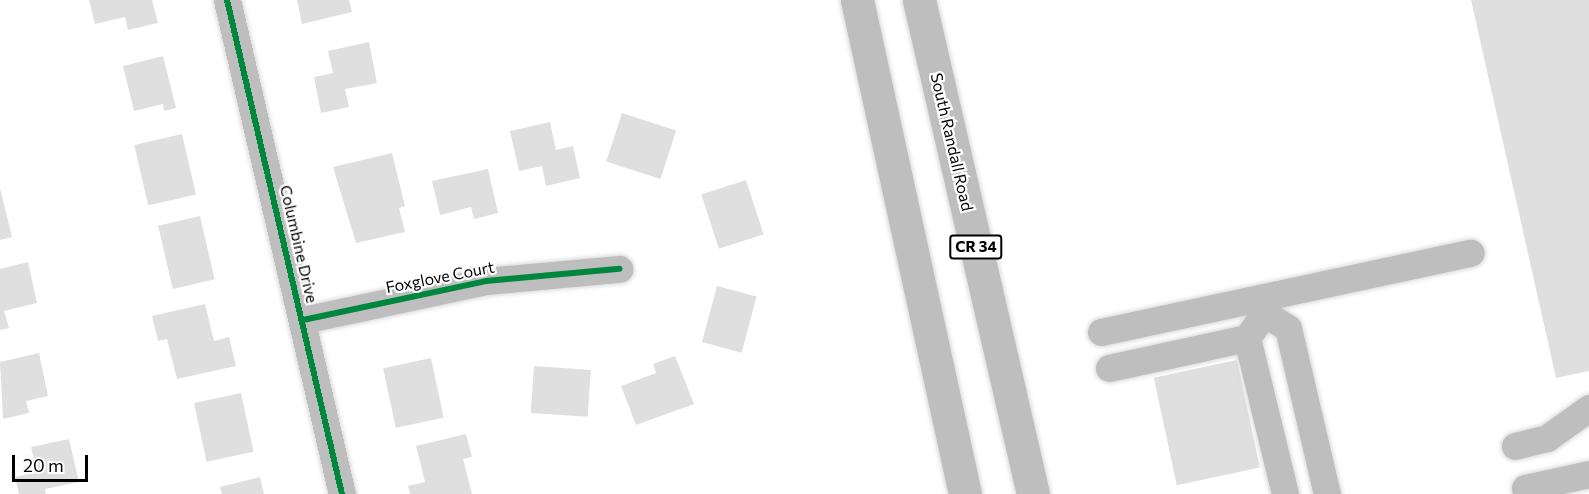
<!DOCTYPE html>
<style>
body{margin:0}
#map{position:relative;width:1589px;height:494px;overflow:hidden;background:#fff;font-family:Commissioner,sans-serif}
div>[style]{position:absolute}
.building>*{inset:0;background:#dfdfdf;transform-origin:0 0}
.roads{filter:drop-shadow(0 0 2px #dbdbdb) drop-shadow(0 0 2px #dbdbdb)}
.minor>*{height:27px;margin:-13.5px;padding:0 13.5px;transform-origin:13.5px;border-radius:13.5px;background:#bebebe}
.major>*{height:33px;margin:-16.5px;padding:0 16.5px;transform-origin:16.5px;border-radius:16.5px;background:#bebebe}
.cycleway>*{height:6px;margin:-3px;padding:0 3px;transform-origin:3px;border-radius:3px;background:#00873e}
span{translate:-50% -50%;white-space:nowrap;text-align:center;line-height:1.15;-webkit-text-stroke:4.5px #fff;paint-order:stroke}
.shield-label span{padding:2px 4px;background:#fff;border:2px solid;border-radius:4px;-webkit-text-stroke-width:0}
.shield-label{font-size:15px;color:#000;font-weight:700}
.street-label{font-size:16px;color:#000}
.scale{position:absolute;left:12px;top:455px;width:76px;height:27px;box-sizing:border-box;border:3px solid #000;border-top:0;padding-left:8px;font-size:18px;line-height:21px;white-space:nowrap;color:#000;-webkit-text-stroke:4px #fff;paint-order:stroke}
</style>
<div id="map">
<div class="building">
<div style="clip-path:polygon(89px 0,152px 0,158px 23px,128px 30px,125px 17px,95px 24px)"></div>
<div style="clip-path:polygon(297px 0,349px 0,352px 12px,302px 24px)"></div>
<div style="clip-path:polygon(1471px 0,1589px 0,1589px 371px,1556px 378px)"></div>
<div style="clip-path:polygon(369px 42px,377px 83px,345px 89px,349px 107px,321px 113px,314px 77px,333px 73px,328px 51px)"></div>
<div style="clip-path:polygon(163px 56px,176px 108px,164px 111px,163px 104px,134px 111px,123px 66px)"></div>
<div style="left:622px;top:113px;width:57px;height:51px;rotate:18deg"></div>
<div style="clip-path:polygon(550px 122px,556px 150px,573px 146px,580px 178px,546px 186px,542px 166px,519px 171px,510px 131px)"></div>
<div style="left:182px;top:134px;width:62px;height:49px;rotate:77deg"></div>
<div style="clip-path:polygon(392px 153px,405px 206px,399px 208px,405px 232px,356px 243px,333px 167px)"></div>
<div style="clip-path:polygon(488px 169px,498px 213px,474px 219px,471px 207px,440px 215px,432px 181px)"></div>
<div style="left:746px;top:180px;width:57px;height:47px;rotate:72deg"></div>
<div style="clip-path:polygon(0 188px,12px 237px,0 240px)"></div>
<div style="left:200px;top:216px;width:65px;height:43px;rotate:77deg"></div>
<div style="clip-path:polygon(28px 262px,37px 303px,4px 311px,9px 328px,0 330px,0 269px)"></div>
<div style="left:717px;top:286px;width:41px;height:58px;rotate:15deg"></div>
<div style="clip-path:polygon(205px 304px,214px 341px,229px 337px,236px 366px,177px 379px,167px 339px,158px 341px,152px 316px)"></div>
<div style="clip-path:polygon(39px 353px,48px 396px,26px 401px,29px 413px,3px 419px,0 362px)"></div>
<div style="clip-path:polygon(675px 356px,694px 404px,636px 425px,621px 386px,656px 373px,653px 364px)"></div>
<div style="left:431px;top:358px;width:61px;height:49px;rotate:78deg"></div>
<div style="left:1237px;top:360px;width:110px;height:85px;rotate:78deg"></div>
<div style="left:534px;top:366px;width:57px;height:47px;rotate:4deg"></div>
<div style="left:241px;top:393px;width:60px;height:48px;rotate:78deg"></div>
<div style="clip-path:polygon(466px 434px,472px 457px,463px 459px,472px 494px,410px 494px,408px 486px,425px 482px,416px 446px)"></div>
<div style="clip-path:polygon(69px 439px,79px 482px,45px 489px,46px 494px,19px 494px,15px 477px,37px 472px,31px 447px)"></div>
<div style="clip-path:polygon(260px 477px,264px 494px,222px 494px,220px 487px)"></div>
</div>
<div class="roads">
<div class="minor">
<div style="left:227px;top:0;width:507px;rotate:76.9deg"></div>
<div style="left:1260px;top:298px;width:16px;rotate:75deg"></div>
<div style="left:1264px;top:313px;width:28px;rotate:32deg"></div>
<div style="left:1288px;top:328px;width:171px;rotate:76.8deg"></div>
<div style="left:1264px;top:313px;width:30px;rotate:124deg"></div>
<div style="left:1247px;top:338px;width:161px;rotate:76.3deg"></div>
<div style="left:303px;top:320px;width:187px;rotate:-12deg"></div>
<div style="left:486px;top:281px;width:134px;rotate:-5.2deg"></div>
<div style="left:1101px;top:332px;width:378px;rotate:-12.1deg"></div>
<div style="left:1109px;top:368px;width:141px;rotate:-12.3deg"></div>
<div style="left:1515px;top:446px;width:33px;rotate:-14deg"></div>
<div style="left:1547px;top:438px;width:52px;rotate:-35.5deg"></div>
<div style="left:1525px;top:488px;width:66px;rotate:-12.3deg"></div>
</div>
<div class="major">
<div style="left:857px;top:0;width:506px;rotate:77.67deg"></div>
<div style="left:919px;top:0;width:507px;rotate:77.01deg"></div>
</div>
</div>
<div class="cycleway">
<div style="left:227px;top:0;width:507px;rotate:76.9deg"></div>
<div style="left:303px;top:320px;width:187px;rotate:-12deg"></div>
<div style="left:486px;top:281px;width:134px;rotate:-5.2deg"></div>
</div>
<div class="shield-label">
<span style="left:976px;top:247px">CR 34</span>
</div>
<div class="street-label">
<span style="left:952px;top:142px;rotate:77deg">South Randall Road</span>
<span style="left:299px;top:244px;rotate:77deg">Columbine Drive</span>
<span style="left:440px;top:277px;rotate:-11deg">Foxglove Court</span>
</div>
<div class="scale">20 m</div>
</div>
